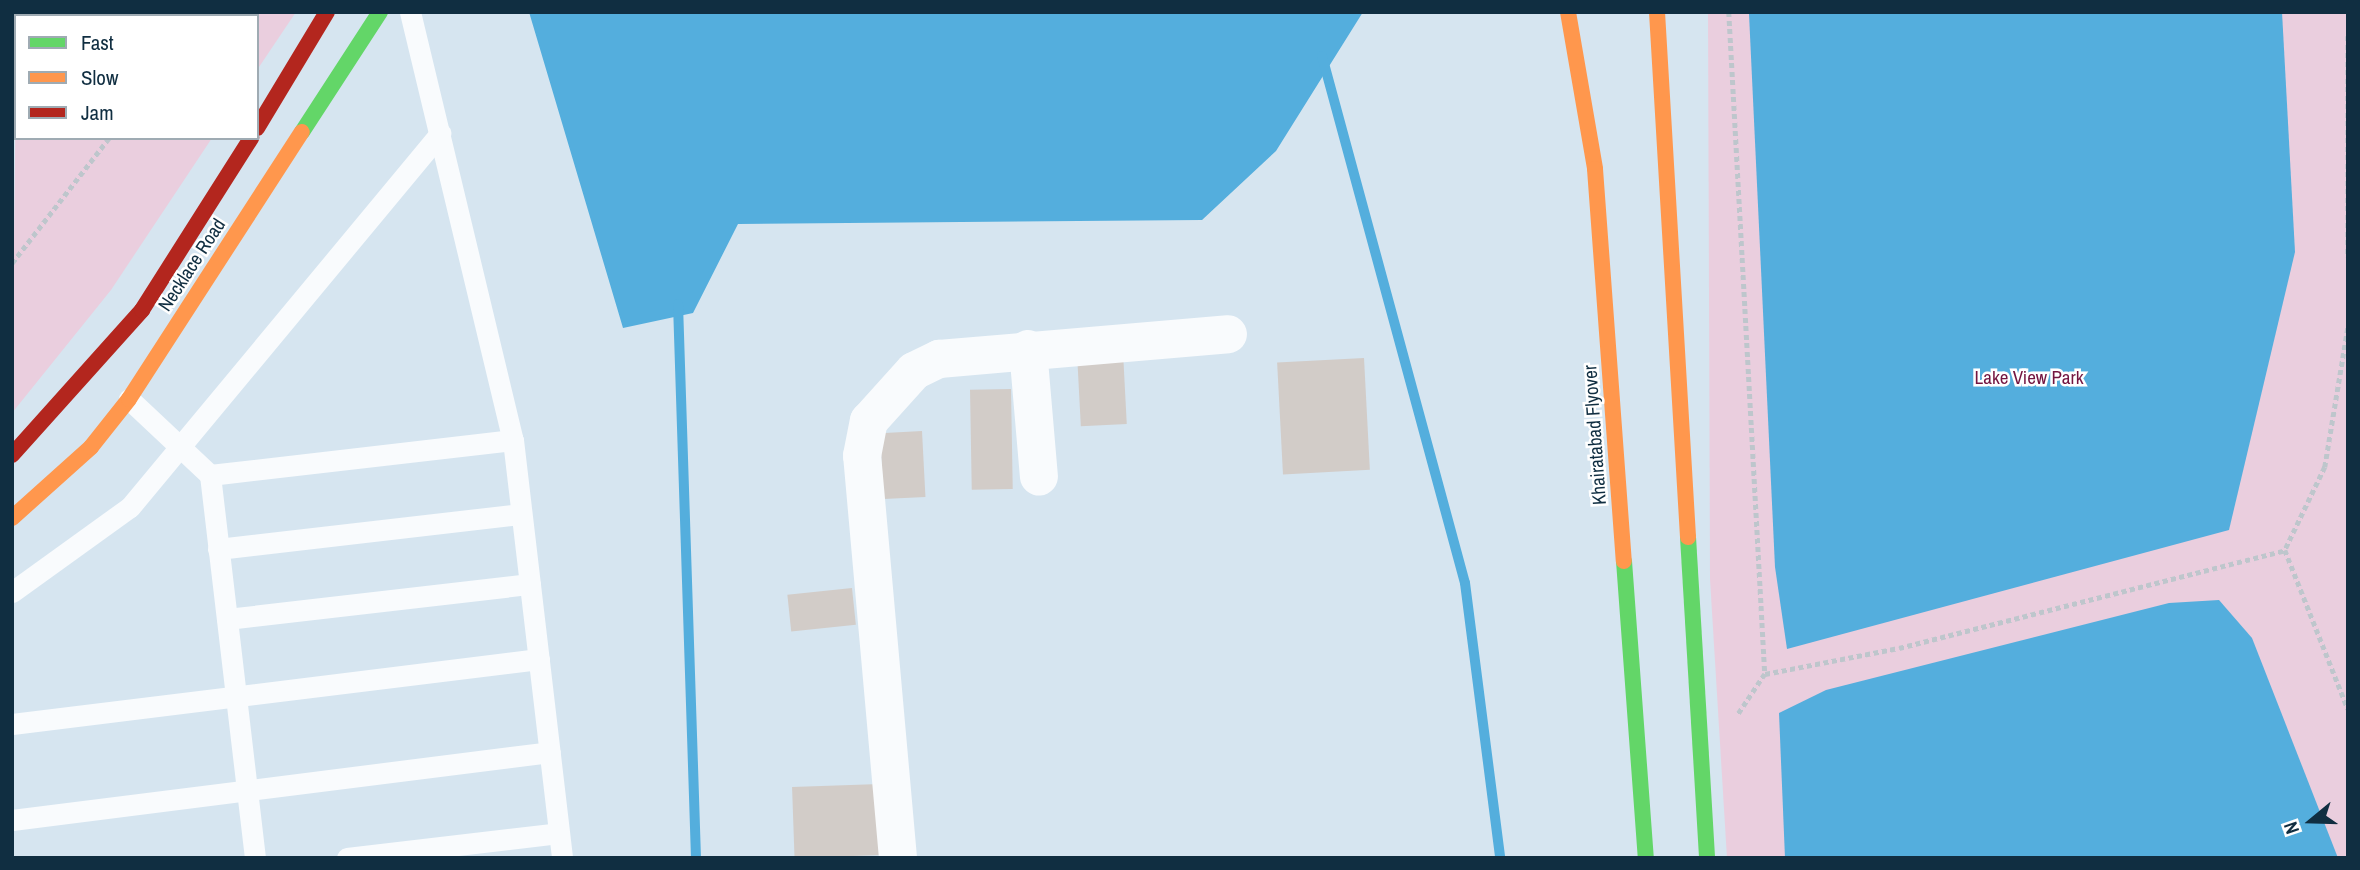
<!DOCTYPE html>
<style>
body{margin:0}
#map{position:relative;width:2360px;height:870px;overflow:hidden;background:#d6e5f0;font-family:"Archivo Narrow",sans-serif}
div>[style]{position:absolute}
.green>*{inset:0;background:#eacede}
.water>*{inset:0;background:#54aedd}
.stream>*{height:10px;margin:-5px;padding:0 5px;transform-origin:5px;border-radius:5px;background:#54aedd}
.building>*{inset:0;background:#d2ccc8;transform-origin:0 0}
.path>*{height:4.5px;margin-top:-2.25px;transform-origin:0;background:repeating-linear-gradient(90deg,#bec6cc 0 5px,transparent 0 8.5px)}
.lane>*{height:21px;margin:-10.5px;padding:0 10.5px;transform-origin:10.5px;border-radius:10.5px;background:#f9fbfd}
.street>*{height:38px;margin:-19px;padding:0 19px;transform-origin:19px;border-radius:19px;background:#f9fbfd}
.fast>*{height:16px;margin:-8px;padding:0 8px;transform-origin:8px;border-radius:8px;background:#63d668}
.slow>*{height:16px;margin:-8px;padding:0 8px;transform-origin:8px;border-radius:8px;background:#ff974d}
.jam>*{height:16px;margin:-8px;padding:0 8px;transform-origin:8px;border-radius:8px;background:#b3261e}
span{translate:-50% -50%;white-space:nowrap;text-align:center;line-height:1.15;-webkit-text-stroke:5px #fff;paint-order:stroke}
.street-label{font-size:19px;color:#102e41}
.park-label{font-size:19px;color:#731540}
.frame{position:absolute;inset:0;border:14px solid #102e41;pointer-events:none}
.legend{position:absolute;left:14px;top:14px;width:245px;height:126px;box-sizing:border-box;background:#fff;border:2px solid #9fabb3;margin:0;padding:9px 12px;list-style:none;font-size:21px;color:#102e41}
.legend li{display:flex;align-items:center;gap:14px;height:35px}
.legend b{width:35px;border:2px solid #9fabb3}
.north{position:absolute;left:2276px;top:786px;width:70px;height:70px;-webkit-text-stroke:5px #fff;paint-order:stroke;rotate:251deg;font-size:19px;font-weight:700;line-height:28px;text-align:center;color:#102e41}
.north::after{content:'';display:block;margin:auto;width:24px;height:32px;background:#102e41;clip-path:polygon(50% 0,100% 100%,50% 72%,0 100%)}
</style>
<div id="map">
<div class="green">
<div style="clip-path:polygon(73px 12px,296px 12px,257px 70px,257px 16px)"></div>
<div style="clip-path:polygon(1708px 12px,2348px 12px,2348px 858px,1727px 858px,1710px 579px)"></div>
<div style="clip-path:polygon(16px 71px,16px 138px,212px 138px,111px 290px,12px 413px)"></div>
</div>
<div class="water">
<div style="clip-path:polygon(12px 12px,73px 12px,16px 16px,12px 74px)"></div>
<div style="clip-path:polygon(529px 12px,1363px 12px,1276px 151px,1202px 220px,738px 224px,693px 313px,623px 328px)"></div>
<div style="clip-path:polygon(2282px 12px,2295px 252px,2229px 530px,1787px 649px,1775px 567px,1749px 14px)"></div>
<div style="clip-path:polygon(2219px 600px,2252px 638px,2338px 858px,1785px 858px,1779px 713px,1826px 690px,2169px 603px)"></div>
</div>
<div class="stream">
<div style="left:1322px;top:56px;width:546px;rotate:74.82deg"></div>
<div style="left:1465px;top:583px;width:277px;rotate:82.7deg"></div>
<div style="left:678px;top:304px;width:554px;rotate:88.14deg"></div>
</div>
<div class="building">
<div style="left:1123px;top:352px;width:72px;height:46px;rotate:87deg"></div>
<div style="left:1364px;top:358px;width:112px;height:87px;rotate:87deg"></div>
<div style="left:1011px;top:389px;width:100px;height:41px;rotate:89deg"></div>
<div style="left:922px;top:431px;width:66px;height:42px;rotate:87deg"></div>
<div style="left:852px;top:588px;width:37px;height:65px;rotate:84deg"></div>
<div style="left:880px;top:784px;width:71px;height:88px;rotate:88deg"></div>
</div>
<div class="path">
<div style="left:1729px;top:12px;width:663px;rotate:86.89deg"></div>
<div style="left:1765px;top:674px;width:50px;rotate:123.7deg"></div>
<div style="left:184px;top:16px;width:4px;rotate:-63deg"></div>
<div style="left:2348px;top:36px;width:221px;rotate:90deg"></div>
<div style="left:12px;top:263px;width:158px;rotate:-52.2deg"></div>
<div style="left:2348px;top:328px;width:141px;rotate:99.4deg"></div>
<div style="left:2325px;top:467px;width:92px;rotate:115.7deg"></div>
<div style="left:2285px;top:550px;width:171px;rotate:68.4deg"></div>
<div style="left:1765px;top:674px;width:136px;rotate:-11deg"></div>
<div style="left:1899px;top:648px;width:398px;rotate:-14.2deg"></div>
</div>
<div class="lane">
<div style="left:410px;top:12px;width:440px;rotate:76.5deg"></div>
<div style="left:513px;top:440px;width:421px;rotate:83.3deg"></div>
<div style="left:129px;top:399px;width:111px;rotate:43.2deg"></div>
<div style="left:210px;top:475px;width:386px;rotate:83.3deg"></div>
<div style="left:210px;top:475px;width:305px;rotate:-6.6deg"></div>
<div style="left:218px;top:549px;width:305px;rotate:-6.6deg"></div>
<div style="left:12px;top:592px;width:145px;rotate:-35.8deg"></div>
<div style="left:130px;top:507px;width:486px;rotate:-50.3deg"></div>
<div style="left:227px;top:619px;width:305px;rotate:-6.6deg"></div>
<div style="left:12px;top:724px;width:531px;rotate:-7.03deg"></div>
<div style="left:12px;top:820px;width:542px;rotate:-7.2deg"></div>
<div style="left:347px;top:858px;width:213px;rotate:-6.7deg"></div>
</div>
<div class="street">
<div style="left:1028px;top:349px;width:128px;rotate:85.1deg"></div>
<div style="left:898px;top:858px;width:404px;rotate:-95.1deg"></div>
<div style="left:862px;top:456px;width:36px;rotate:-79deg"></div>
<div style="left:869px;top:421px;width:67px;rotate:-48deg"></div>
<div style="left:914px;top:371px;width:28px;rotate:-26deg"></div>
<div style="left:939px;top:359px;width:290px;rotate:-4.9deg"></div>
</div>
<div class="fast">
<div style="left:302px;top:132px;width:143px;rotate:-57deg"></div>
<div style="left:1688px;top:537px;width:322px;rotate:86.6deg"></div>
<div style="left:1624px;top:561px;width:298px;rotate:85.8deg"></div>
</div>
<div class="slow">
<div style="left:1568px;top:12px;width:159px;rotate:80.2deg"></div>
<div style="left:1595px;top:169px;width:393px;rotate:85.8deg"></div>
<div style="left:1657px;top:12px;width:526px;rotate:86.62deg"></div>
<div style="left:12px;top:518px;width:106px;rotate:-41.9deg"></div>
<div style="left:91px;top:447px;width:61px;rotate:-51.6deg"></div>
<div style="left:129px;top:399px;width:318px;rotate:-57.1deg"></div>
</div>
<div class="jam">
<div style="left:257px;top:128px;width:135px;rotate:-58.9deg"></div>
<div style="left:12px;top:455px;width:195px;rotate:-48.1deg"></div>
<div style="left:142px;top:310px;width:204px;rotate:-57.6deg"></div>
</div>
<div class="street-label">
<span style="left:192px;top:265px;rotate:-57deg">Necklace Road</span>
<span style="left:1595px;top:435px;rotate:-94deg">Khairatabad Flyover</span>
</div>
<div class="park-label">
<span style="left:2029px;top:378px">Lake View Park</span>
</div>
<div class="frame"></div>
<ul class="legend">
<li><b style="height:9px;background:#63d668"></b>Fast</li>
<li><b style="height:9px;background:#ff974d"></b>Slow</li>
<li><b style="height:9px;background:#b3261e"></b>Jam</li>
</ul>
<div class="north">N</div>
</div>
